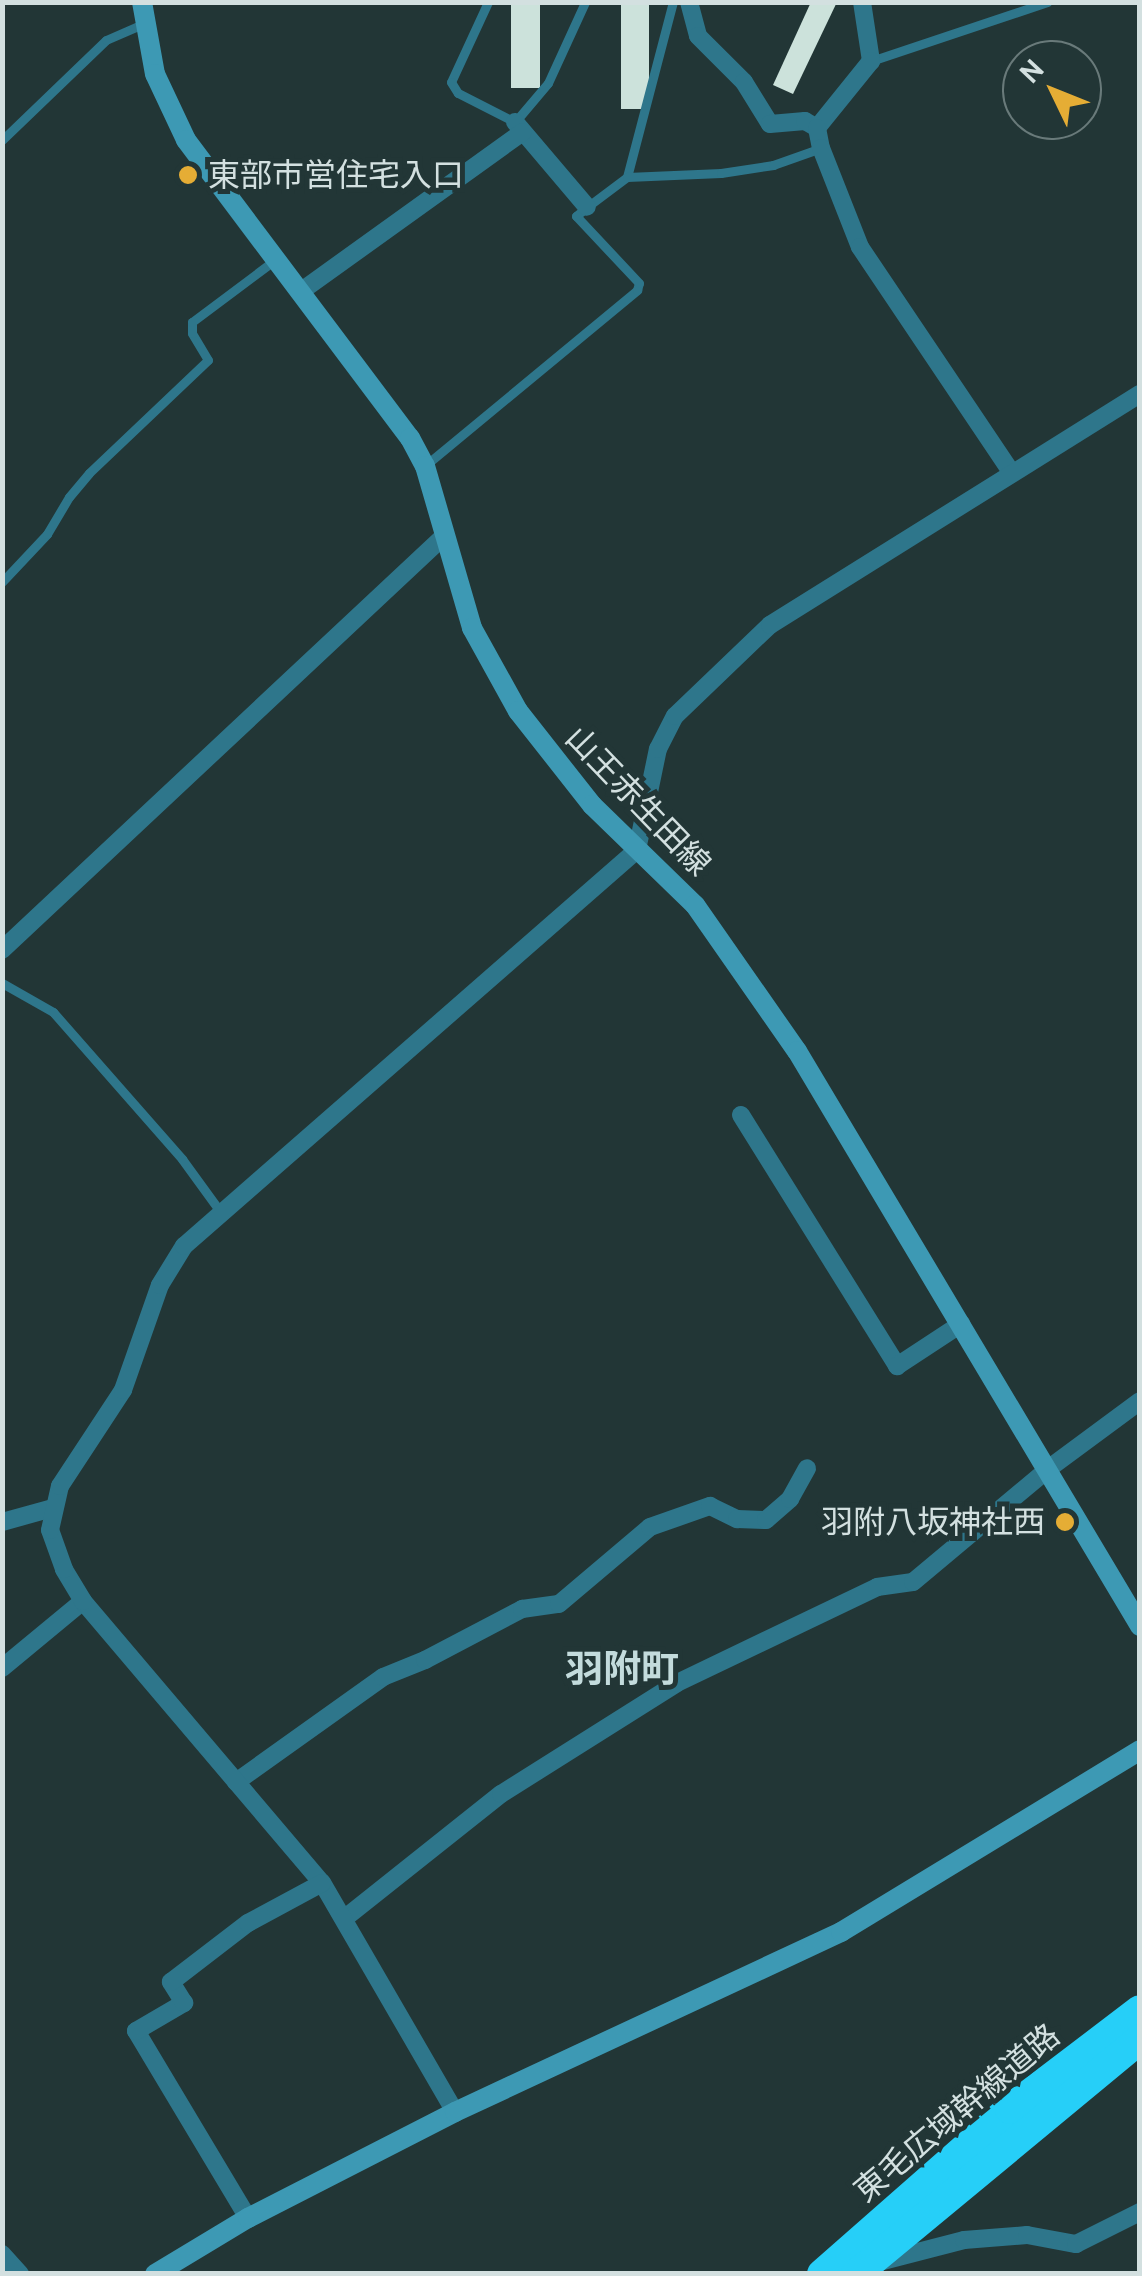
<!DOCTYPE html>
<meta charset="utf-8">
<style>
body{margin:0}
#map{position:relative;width:1142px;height:2276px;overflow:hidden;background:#223636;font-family:Cabin,"Noto Sans JP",sans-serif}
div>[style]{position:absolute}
.building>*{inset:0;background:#cce2db;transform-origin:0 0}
.lane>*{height:9px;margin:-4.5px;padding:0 4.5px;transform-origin:4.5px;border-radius:4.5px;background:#2e768b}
.street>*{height:18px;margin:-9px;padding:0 9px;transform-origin:9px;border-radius:9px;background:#2e768b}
.secondary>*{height:20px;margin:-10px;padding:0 10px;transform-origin:10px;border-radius:10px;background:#3d99b4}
.highway>*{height:30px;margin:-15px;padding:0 15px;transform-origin:15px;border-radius:15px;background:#26cff8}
.dots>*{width:28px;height:28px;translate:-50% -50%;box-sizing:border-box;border:5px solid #223636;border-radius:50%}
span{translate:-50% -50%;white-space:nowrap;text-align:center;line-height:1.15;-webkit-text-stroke:10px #223636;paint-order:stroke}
.poi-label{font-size:32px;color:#d3e0e0}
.left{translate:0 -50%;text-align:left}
.right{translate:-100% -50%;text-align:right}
.street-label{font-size:32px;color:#d3e0e0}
.quarter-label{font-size:38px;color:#c3dbdc;font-weight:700}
.frame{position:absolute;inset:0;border:5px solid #d3e0e0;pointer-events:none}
.north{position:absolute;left:1002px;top:40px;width:100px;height:100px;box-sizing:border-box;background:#223636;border:2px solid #697a7a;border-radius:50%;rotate:313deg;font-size:28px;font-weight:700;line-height:40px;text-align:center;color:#d3e0e0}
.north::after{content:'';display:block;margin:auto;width:35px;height:45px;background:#e5ad35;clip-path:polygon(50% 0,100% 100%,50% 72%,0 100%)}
</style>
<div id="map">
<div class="building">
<div style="left:511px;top:2px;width:29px;height:86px"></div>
<div style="left:621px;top:2px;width:28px;height:107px"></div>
<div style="clip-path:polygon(811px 2px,837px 2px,793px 94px,773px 85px)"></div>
</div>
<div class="lane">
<div style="left:488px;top:2px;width:88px;rotate:114.8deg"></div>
<div style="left:451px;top:82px;width:13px;rotate:58deg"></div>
<div style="left:458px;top:93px;width:64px;rotate:27deg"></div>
<div style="left:515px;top:122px;width:51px;rotate:-49.8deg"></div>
<div style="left:548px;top:83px;width:89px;rotate:-65.4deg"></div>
<div style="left:871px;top:61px;width:186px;rotate:-18.5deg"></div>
<div style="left:2px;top:140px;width:144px;rotate:-43.9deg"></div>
<div style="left:106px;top:40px;width:43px;rotate:-23.6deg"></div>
<div style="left:627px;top:177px;width:181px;rotate:-75.3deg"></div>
<div style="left:427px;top:464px;width:273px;rotate:-39.6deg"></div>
<div style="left:637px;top:290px;width:7px;rotate:-74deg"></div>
<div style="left:639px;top:283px;width:92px;rotate:-133.2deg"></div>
<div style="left:576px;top:216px;width:14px;rotate:-39deg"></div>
<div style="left:587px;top:207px;width:50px;rotate:-36.9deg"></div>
<div style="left:627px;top:177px;width:94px;rotate:-2.4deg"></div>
<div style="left:721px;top:173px;width:53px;rotate:-8.7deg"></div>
<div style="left:773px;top:165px;width:51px;rotate:-19.5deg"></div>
<div style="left:2px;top:582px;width:66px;rotate:-46.8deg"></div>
<div style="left:47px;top:534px;width:43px;rotate:-59.3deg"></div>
<div style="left:69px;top:497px;width:31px;rotate:-50deg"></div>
<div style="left:89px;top:473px;width:164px;rotate:-43.5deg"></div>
<div style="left:208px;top:360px;width:31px;rotate:-121deg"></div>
<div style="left:192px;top:333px;width:11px;rotate:-90deg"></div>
<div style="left:192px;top:322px;width:104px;rotate:-36.8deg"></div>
<div style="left:2px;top:983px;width:59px;rotate:29.6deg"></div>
<div style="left:53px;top:1012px;width:196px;rotate:48.7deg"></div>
<div style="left:182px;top:1159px;width:68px;rotate:54deg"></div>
</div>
<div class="street">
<div style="left:689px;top:2px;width:35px;rotate:75deg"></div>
<div style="left:698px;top:36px;width:65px;rotate:45deg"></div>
<div style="left:744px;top:82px;width:49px;rotate:58.2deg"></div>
<div style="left:770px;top:124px;width:35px;rotate:-5deg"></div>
<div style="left:805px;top:121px;width:14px;rotate:30deg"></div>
<div style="left:862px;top:2px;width:60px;rotate:81.3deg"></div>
<div style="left:871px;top:61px;width:86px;rotate:128.9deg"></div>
<div style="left:817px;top:128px;width:20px;rotate:79deg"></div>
<div style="left:821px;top:148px;width:106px;rotate:68.5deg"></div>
<div style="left:860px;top:247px;width:271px;rotate:56.1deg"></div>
<div style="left:515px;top:122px;width:111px;rotate:49.7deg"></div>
<div style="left:300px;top:292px;width:274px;rotate:-35.7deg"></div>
<div style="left:2px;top:950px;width:606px;rotate:-43.13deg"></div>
<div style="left:741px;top:1115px;width:296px;rotate:58.1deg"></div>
<div style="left:897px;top:1366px;width:77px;rotate:-33.3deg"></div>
<div style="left:2px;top:1522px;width:53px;rotate:-15.4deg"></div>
<div style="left:2px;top:1668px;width:105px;rotate:-39.6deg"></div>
<div style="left:236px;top:1782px;width:181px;rotate:-35.5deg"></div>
<div style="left:383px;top:1677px;width:45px;rotate:-22deg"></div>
<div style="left:425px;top:1660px;width:110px;rotate:-27.7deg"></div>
<div style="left:522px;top:1609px;width:37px;rotate:-8deg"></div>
<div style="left:559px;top:1604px;width:119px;rotate:-40.2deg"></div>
<div style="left:650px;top:1527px;width:64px;rotate:-19.3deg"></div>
<div style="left:710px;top:1506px;width:30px;rotate:26deg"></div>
<div style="left:737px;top:1519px;width:29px;rotate:2deg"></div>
<div style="left:766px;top:1520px;width:32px;rotate:-41deg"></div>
<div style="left:790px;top:1499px;width:35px;rotate:-61deg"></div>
<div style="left:345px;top:1918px;width:199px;rotate:-38.5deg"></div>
<div style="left:501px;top:1794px;width:208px;rotate:-32.2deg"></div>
<div style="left:677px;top:1683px;width:222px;rotate:-25.6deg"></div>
<div style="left:877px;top:1587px;width:36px;rotate:-8deg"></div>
<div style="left:913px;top:1582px;width:176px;rotate:-39.9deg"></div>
<div style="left:1048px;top:1469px;width:114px;rotate:-36.5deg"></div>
<div style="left:455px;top:2112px;width:265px;rotate:-120.1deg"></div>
<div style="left:322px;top:1883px;width:370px;rotate:-130.3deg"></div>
<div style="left:83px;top:1601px;width:37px;rotate:-121deg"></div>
<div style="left:64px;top:1569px;width:41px;rotate:-109.7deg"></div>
<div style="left:50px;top:1530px;width:45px;rotate:-77.2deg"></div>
<div style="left:60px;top:1486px;width:115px;rotate:-56.7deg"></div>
<div style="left:123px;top:1390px;width:111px;rotate:-70.6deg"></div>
<div style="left:160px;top:1285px;width:46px;rotate:-58.4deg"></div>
<div style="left:184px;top:1246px;width:602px;rotate:-41.16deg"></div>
<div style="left:637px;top:850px;width:103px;rotate:-78.3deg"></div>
<div style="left:658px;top:749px;width:37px;rotate:-63deg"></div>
<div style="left:675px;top:716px;width:132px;rotate:-43.8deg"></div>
<div style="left:770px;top:625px;width:436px;rotate:-32deg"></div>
<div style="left:248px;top:2218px;width:218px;rotate:-120.9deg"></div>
<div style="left:136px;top:2031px;width:56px;rotate:-30.3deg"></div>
<div style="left:184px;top:2003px;width:25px;rotate:-122deg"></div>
<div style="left:171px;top:1982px;width:97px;rotate:-37.5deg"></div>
<div style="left:248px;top:1923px;width:84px;rotate:-28.4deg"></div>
<div style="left:2px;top:2254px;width:27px;rotate:48deg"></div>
<div style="left:879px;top:2262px;width:88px;rotate:-14.5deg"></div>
<div style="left:964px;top:2240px;width:63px;rotate:-4.5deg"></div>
<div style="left:1027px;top:2235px;width:50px;rotate:10.4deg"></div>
<div style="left:1076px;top:2244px;width:72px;rotate:-26.6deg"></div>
</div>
<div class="secondary">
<div style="left:142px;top:2px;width:73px;rotate:79.8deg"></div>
<div style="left:155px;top:74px;width:73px;rotate:64.8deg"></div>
<div style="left:186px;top:140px;width:373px;rotate:53.1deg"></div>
<div style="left:410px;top:438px;width:32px;rotate:62deg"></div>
<div style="left:425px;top:466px;width:169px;rotate:73.8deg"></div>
<div style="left:472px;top:628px;width:95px;rotate:61deg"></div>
<div style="left:518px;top:711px;width:120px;rotate:51.8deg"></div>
<div style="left:592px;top:805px;width:144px;rotate:44.2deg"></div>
<div style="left:695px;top:905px;width:178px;rotate:55.1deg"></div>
<div style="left:797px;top:1051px;width:670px;rotate:59.18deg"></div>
<div style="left:155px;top:2274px;width:109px;rotate:-31.1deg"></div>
<div style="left:248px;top:2218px;width:233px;rotate:-27.1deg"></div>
<div style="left:455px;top:2112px;width:426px;rotate:-25deg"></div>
<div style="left:841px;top:1932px;width:350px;rotate:-31.3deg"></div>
</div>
<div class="highway">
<div style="left:822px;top:2274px;width:250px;rotate:-41.3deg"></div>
<div style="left:1010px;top:2109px;width:163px;rotate:-37.3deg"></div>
<div style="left:856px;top:2274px;width:369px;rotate:-39.6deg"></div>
</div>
<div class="dots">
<div style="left:188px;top:175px;background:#e5ad35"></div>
<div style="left:1065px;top:1522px;background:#e5ad35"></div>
</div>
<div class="poi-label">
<span class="left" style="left:208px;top:175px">東部市営住宅入口</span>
<span class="right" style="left:1045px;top:1522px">羽附八坂神社西</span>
</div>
<div class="street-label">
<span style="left:638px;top:801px;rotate:46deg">山王赤生田線</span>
<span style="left:957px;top:2113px;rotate:-40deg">東毛広域幹線道路</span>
</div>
<div class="quarter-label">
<span style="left:622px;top:1669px">羽附町</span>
</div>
<div class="frame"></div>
<div class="north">N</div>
</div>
